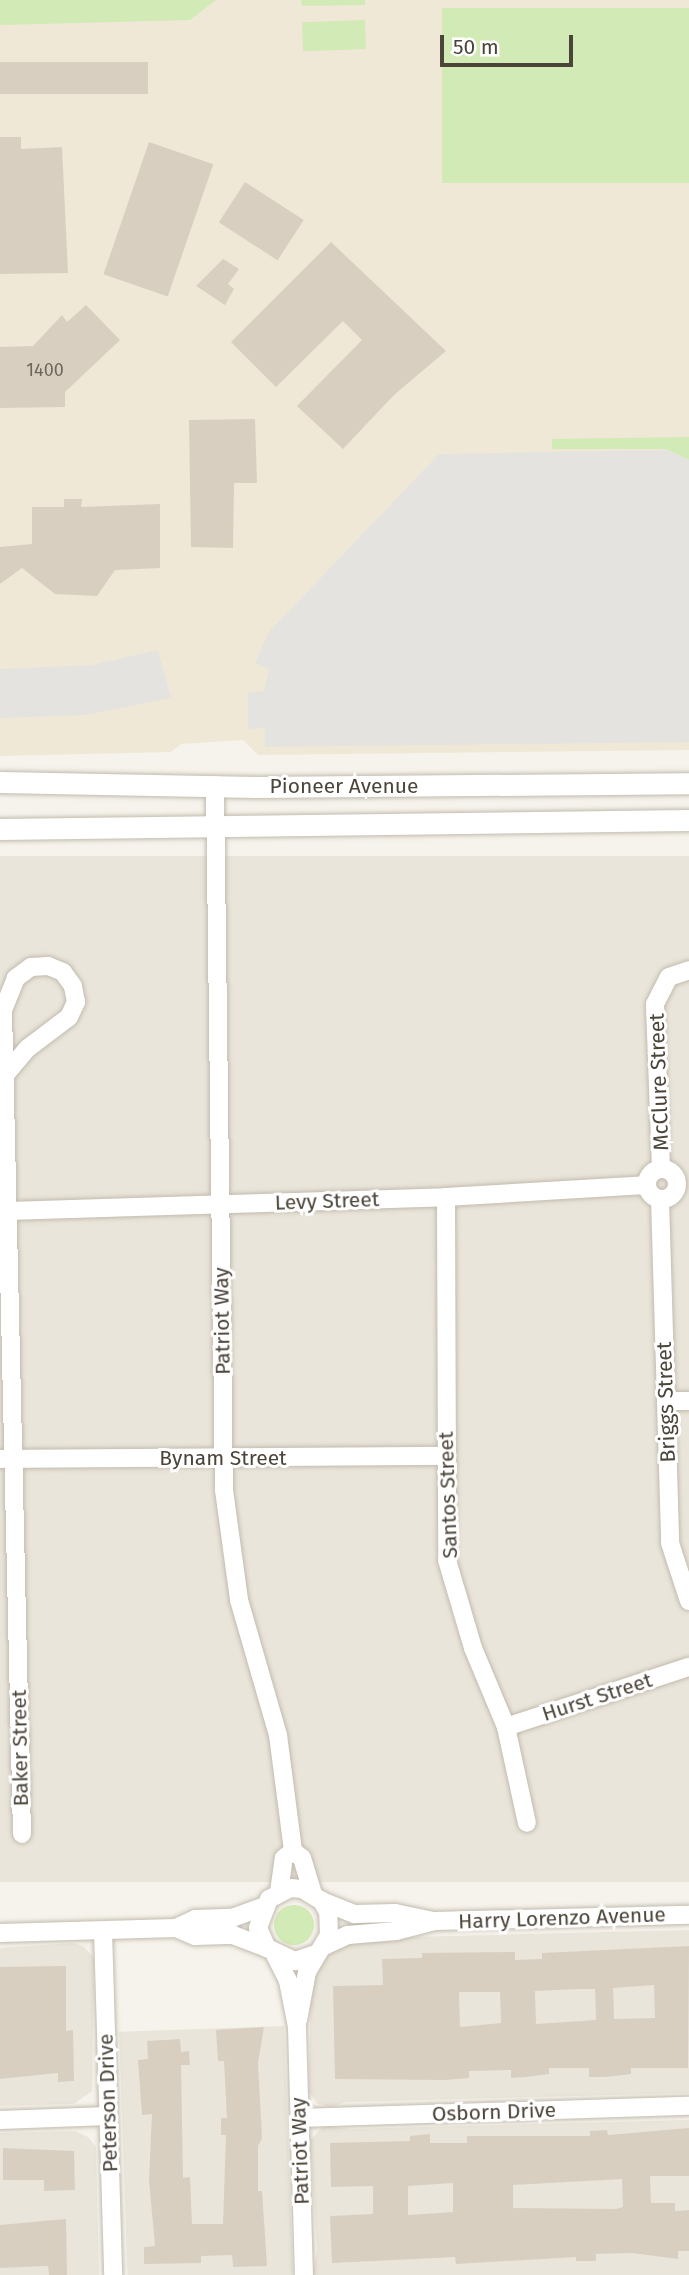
<!DOCTYPE html>
<style>
body{margin:0}
#map{position:relative;width:689px;height:2275px;overflow:hidden;background:#f6f3ec;font-family:"Fira Sans",sans-serif}
div>[style]{position:absolute}
.residential>*{inset:0;background:#eae5da;transform-origin:0 0}
.education>*{inset:0;background:#efe8d6}
.green>*{inset:0;background:#d2eab5;transform-origin:0 0}
.round{border-radius:50%}
.parking>*{inset:0;background:#e5e3e0}
.building>*{inset:0;background:#d8cfc1;transform-origin:0 0}
.roads{filter:drop-shadow(0 0 2px #c2bbae) drop-shadow(0 0 2px #c2bbae)}
.minor>*{height:18px;margin:-9px;padding:0 9px;transform-origin:9px;border-radius:9px;background:#fff}
.minor>.ring{margin:-9px;padding:0;box-sizing:content-box;background:none;border:18px solid #fff;border-radius:50%}
.tertiary>*{height:21px;margin:-10.5px;padding:0 10.5px;transform-origin:10.5px;border-radius:10.5px;background:#fff}
span{translate:-50% -50%;white-space:nowrap;text-align:center;line-height:1.15;-webkit-text-stroke:6px #fff;paint-order:stroke}
.number-label{font-size:18px;color:#6e675b}
.number-label span{-webkit-text-stroke-width:0}
.street-label{font-size:21px;color:#4b4439}
.scale{position:absolute;left:440px;top:35px;width:133px;height:32px;box-sizing:border-box;border:4px solid #4b4439;border-top:0;padding-left:9px;font-size:21px;line-height:24px;white-space:nowrap;color:#4b4439;-webkit-text-stroke:5px #fff;paint-order:stroke}
</style>
<div id="map">
<div class="residential">
<div style="left:689px;top:856px;width:1026px;height:689px;rotate:90deg"></div>
<div style="clip-path:polygon(689px 1930px,689px 2093px,346px 2102px,331px 2107px,318px 2104px,309px 2092px,311px 1981px,323px 1958px,341px 1945px,369px 1938px)"></div>
<div style="clip-path:polygon(72px 1943px,83px 1946px,94px 1958px,92px 2091px,74px 2104px,0 2106px,0 1948px)"></div>
<div style="left:284px;top:2026px;width:249px;height:165px;rotate:88deg"></div>
<div style="clip-path:polygon(689px 2120px,689px 2275px,313px 2275px,317px 2250px,310px 2140px,324px 2126px,350px 2129px)"></div>
<div style="clip-path:polygon(75px 2131px,88px 2137px,96px 2147px,99px 2275px,0 2275px,0 2133px)"></div>
</div>
<div class="education">
<div style="clip-path:polygon(0 0,689px 0,689px 750px,258px 755px,243px 740px,181px 744px,171px 752px,0 756px)"></div>
</div>
<div class="green">
<div style="clip-path:polygon(0 0,216px 0,190px 20px,0 25px)"></div>
<div style="clip-path:polygon(301px 0,365px 0,365px 5px,302px 6px)"></div>
<div style="left:689px;top:8px;width:175px;height:247px;rotate:90deg"></div>
<div style="left:365px;top:20px;width:29px;height:63px;rotate:88deg"></div>
<div style="clip-path:polygon(689px 437px,689px 460px,666px 449px,552px 449px,552px 439px)"></div>
<div class="round" style="left:274px;top:1905px;width:40px;height:40px"></div>
</div>
<div class="parking">
<div style="clip-path:polygon(667px 450px,689px 460px,689px 742px,265px 747px,265px 728px,248px 729px,248px 692px,264px 691px,269px 669px,255px 663px,269px 632px,439px 454px)"></div>
<div style="clip-path:polygon(158px 650px,171px 698px,85px 715px,0 718px,0 669px,92px 665px)"></div>
</div>
<div class="building">
<div style="left:148px;top:62px;width:32px;height:148px;rotate:90deg"></div>
<div style="clip-path:polygon(0 137px,21px 137px,21px 149px,62px 147px,68px 273px,0 274px)"></div>
<div style="left:149px;top:142px;width:68px;height:140px;rotate:19deg"></div>
<div style="left:245px;top:182px;width:70px;height:48px;rotate:33deg"></div>
<div style="clip-path:polygon(331px 242px,446px 351px,394px 395px,343px 449px,297px 406px,362px 340px,343px 321px,276px 387px,231px 342px)"></div>
<div style="clip-path:polygon(223px 259px,239px 269px,228px 284px,234px 289px,225px 305px,196px 286px)"></div>
<div style="clip-path:polygon(86px 305px,120px 340px,65px 392px,65px 407px,0 408px,0 347px,33px 346px,62px 315px,67px 322px)"></div>
<div style="clip-path:polygon(255px 419px,257px 483px,234px 483px,233px 548px,191px 547px,189px 420px)"></div>
<div style="clip-path:polygon(64px 499px,82px 499px,81px 507px,160px 504px,160px 568px,115px 570px,97px 596px,55px 594px,22px 568px,0 584px,0 547px,32px 544px,32px 507px,64px 507px)"></div>
<div style="clip-path:polygon(evenodd,689px 1946px,688px 2068px,631px 2068px,631px 2074px,606px 2077px,589px 2077px,589px 2068px,549px 2068px,549px 2074px,526px 2077px,511px 2078px,511px 2070px,469px 2071px,469px 2078px,445px 2080px,335px 2079px,333px 1986px,383px 1985px,382px 1959px,422px 1958px,422px 1953px,515px 1952px,515px 1960px,542px 1959px,542px 1953px,689px 1946px,654px 1985px,655px 2018px,614px 2019px,613px 1988px,654px 1985px,689px 1946px,578px 1989px,595px 1989px,596px 2020px,536px 2024px,535px 1991px,578px 1989px,689px 1946px,459px 1992px,500px 1992px,501px 2023px,460px 2027px,459px 1992px)"></div>
<div style="clip-path:polygon(66px 1966px,66px 2031px,73px 2030px,74px 2081px,58px 2082px,58px 2073px,0 2079px,0 1967px)"></div>
<div style="clip-path:polygon(264px 2027px,258px 2063px,262px 2138px,258px 2146px,258px 2191px,262px 2191px,267px 2266px,233px 2267px,232px 2255px,201px 2256px,201px 2263px,144px 2264px,144px 2247px,155px 2246px,149px 2180px,152px 2114px,142px 2115px,138px 2060px,148px 2059px,147px 2041px,180px 2039px,181px 2052px,189px 2051px,190px 2065px,181px 2065px,183px 2178px,190px 2177px,192px 2224px,223px 2224px,226px 2135px,221px 2135px,221px 2118px,227px 2118px,224px 2061px,218px 2061px,216px 2030px)"></div>
<div style="clip-path:polygon(evenodd,689px 2128px,689px 2176px,650px 2176px,651px 2203px,675px 2203px,675px 2211px,689px 2210px,689px 2251px,678px 2251px,678px 2259px,632px 2253px,596px 2254px,596px 2261px,576px 2261px,576px 2257px,456px 2264px,455px 2257px,332px 2263px,330px 2216px,373px 2214px,373px 2186px,331px 2187px,330px 2143px,410px 2141px,410px 2136px,430px 2134px,430px 2143px,467px 2143px,467px 2136px,590px 2136px,590px 2131px,607px 2130px,608px 2135px,689px 2128px,622px 2179px,623px 2207px,616px 2209px,513px 2208px,513px 2185px,622px 2179px,689px 2128px,453px 2183px,453px 2212px,408px 2215px,408px 2186px,453px 2183px)"></div>
<div style="clip-path:polygon(3px 2148px,74px 2151px,75px 2190px,44px 2191px,44px 2180px,3px 2180px)"></div>
<div style="clip-path:polygon(66px 2219px,67px 2275px,49px 2275px,48px 2266px,0 2268px,0 2225px)"></div>
</div>
<div class="roads">
<div class="minor">
<div style="left:215px;top:785px;width:705px;rotate:89.27deg"></div>
<div style="left:224px;top:1490px;width:111px;rotate:82.2deg"></div>
<div style="left:239px;top:1600px;width:141px;rotate:73.9deg"></div>
<div style="left:278px;top:1735px;width:117px;rotate:82.6deg"></div>
<div style="left:5px;top:1075px;width:35px;rotate:-50deg"></div>
<div style="left:28px;top:1048px;width:51px;rotate:-37.1deg"></div>
<div style="left:69px;top:1017px;width:17px;rotate:-65deg"></div>
<div style="left:76px;top:1002px;width:16px;rotate:-101deg"></div>
<div style="left:73px;top:986px;width:17px;rotate:-126deg"></div>
<div style="left:63px;top:972px;width:16px;rotate:-158deg"></div>
<div style="left:48px;top:966px;width:17px;rotate:177deg"></div>
<div style="left:31px;top:967px;width:19px;rotate:144deg"></div>
<div style="left:16px;top:978px;width:35px;rotate:112deg"></div>
<div style="left:3px;top:1010px;width:824px;rotate:88.68deg"></div>
<div class="ring" style="left:647px;top:1169px;width:12px;height:12px"></div>
<div style="left:661px;top:1169px;width:165px;rotate:-92.1deg"></div>
<div style="left:655px;top:1004px;width:30px;rotate:-63deg"></div>
<div style="left:669px;top:977px;width:21px;rotate:-19deg"></div>
<div style="left:446px;top:1197px;width:363px;rotate:89.8deg"></div>
<div style="left:447px;top:1560px;width:92px;rotate:73.5deg"></div>
<div style="left:473px;top:1648px;width:86px;rotate:67.3deg"></div>
<div style="left:506px;top:1727px;width:98px;rotate:77.7deg"></div>
<div style="left:660px;top:1199px;width:344px;rotate:88.3deg"></div>
<div style="left:670px;top:1543px;width:61px;rotate:71.9deg"></div>
<div style="left:8px;top:1211px;width:438px;rotate:-1.8deg"></div>
<div style="left:446px;top:1197px;width:200px;rotate:-3.4deg"></div>
<div style="left:666px;top:1401px;width:23px"></div>
<div style="left:0;top:1459px;width:445px;rotate:-0.4deg"></div>
<div style="left:506px;top:1727px;width:193px;rotate:-18.2deg"></div>
<div style="left:293px;top:1851px;width:11px;rotate:38deg"></div>
<div style="left:302px;top:1858px;width:37px;rotate:73deg"></div>
<div style="left:279px;top:1892px;width:34px;rotate:-82deg"></div>
<div style="left:284px;top:1858px;width:11px;rotate:-38deg"></div>
<div style="left:322px;top:1901px;width:35px;rotate:22deg"></div>
<div style="left:355px;top:1914px;width:40px;rotate:-1.4deg"></div>
<div style="left:395px;top:1913px;width:38px;rotate:12deg"></div>
<div style="left:176px;top:1928px;width:21px;rotate:-25deg"></div>
<div style="left:195px;top:1919px;width:37px;rotate:-2deg"></div>
<div style="left:232px;top:1918px;width:33px;rotate:-20deg"></div>
<div style="left:103px;top:1931px;width:344px;rotate:88.3deg"></div>
<div style="left:0;top:1933px;width:176px;rotate:-1.6deg"></div>
<div style="left:176px;top:1928px;width:21px;rotate:23deg"></div>
<div style="left:195px;top:1936px;width:38px;rotate:-2deg"></div>
<div style="left:233px;top:1935px;width:36px;rotate:21deg"></div>
<div style="left:324px;top:1946px;width:26px;rotate:-25deg"></div>
<div style="left:348px;top:1935px;width:48px;rotate:-4.8deg"></div>
<div style="left:396px;top:1931px;width:40px;rotate:-14.4deg"></div>
<div style="left:435px;top:1921px;width:254px;rotate:-1.4deg"></div>
<div style="left:275px;top:1955px;width:29px;rotate:63deg"></div>
<div style="left:288px;top:1981px;width:47px;rotate:78.9deg"></div>
<div style="left:297px;top:2027px;width:248px;rotate:88.4deg"></div>
<div style="left:298px;top:2020px;width:49px;rotate:-79.4deg"></div>
<div style="left:307px;top:1972px;width:43px;rotate:-59.3deg"></div>
<div style="left:329px;top:1935px;width:23px;rotate:-92deg"></div>
<div style="left:328px;top:1912px;width:13px;rotate:-119deg"></div>
<div style="left:322px;top:1901px;width:23px;rotate:-149deg"></div>
<div style="left:302px;top:1889px;width:12px;rotate:-175deg"></div>
<div style="left:290px;top:1888px;width:24px;rotate:152deg"></div>
<div style="left:269px;top:1899px;width:31px;rotate:111deg"></div>
<div style="left:258px;top:1928px;width:22px;rotate:66deg"></div>
<div style="left:267px;top:1948px;width:31px;rotate:25deg"></div>
<div style="left:295px;top:1961px;width:21px;rotate:-19deg"></div>
<div style="left:299px;top:2118px;width:390px;rotate:-1.8deg"></div>
<div style="left:0;top:2120px;width:108px;rotate:-2.1deg"></div>
</div>
<div class="tertiary">
<div style="left:0;top:782px;width:256px;rotate:1.1deg"></div>
<div style="left:256px;top:787px;width:433px;rotate:-0.5deg"></div>
<div style="left:0;top:829px;width:689px;rotate:-0.75deg"></div>
</div>
</div>
<div class="number-label">
<span style="left:45px;top:370px">1400</span>
</div>
<div class="street-label">
<span style="left:344px;top:786px">Pioneer Avenue</span>
<span style="left:659px;top:1082px;rotate:-92deg">McClure Street</span>
<span style="left:327px;top:1201px;rotate:-2deg">Levy Street</span>
<span style="left:222px;top:1321px;rotate:-91deg">Patriot Way</span>
<span style="left:666px;top:1402px;rotate:-92deg">Briggs Street</span>
<span style="left:223px;top:1458px">Bynam Street</span>
<span style="left:448px;top:1495px;rotate:-92deg">Santos Street</span>
<span style="left:597px;top:1697px;rotate:-18deg">Hurst Street</span>
<span style="left:20px;top:1748px;rotate:-91deg">Baker Street</span>
<span style="left:562px;top:1918px;rotate:-2deg">Harry Lorenzo Avenue</span>
<span style="left:108px;top:2103px;rotate:-92deg">Peterson Drive</span>
<span style="left:494px;top:2112px;rotate:-2deg">Osborn Drive</span>
<span style="left:300px;top:2151px;rotate:-92deg">Patriot Way</span>
</div>
<div class="scale">50 m</div>
</div>
